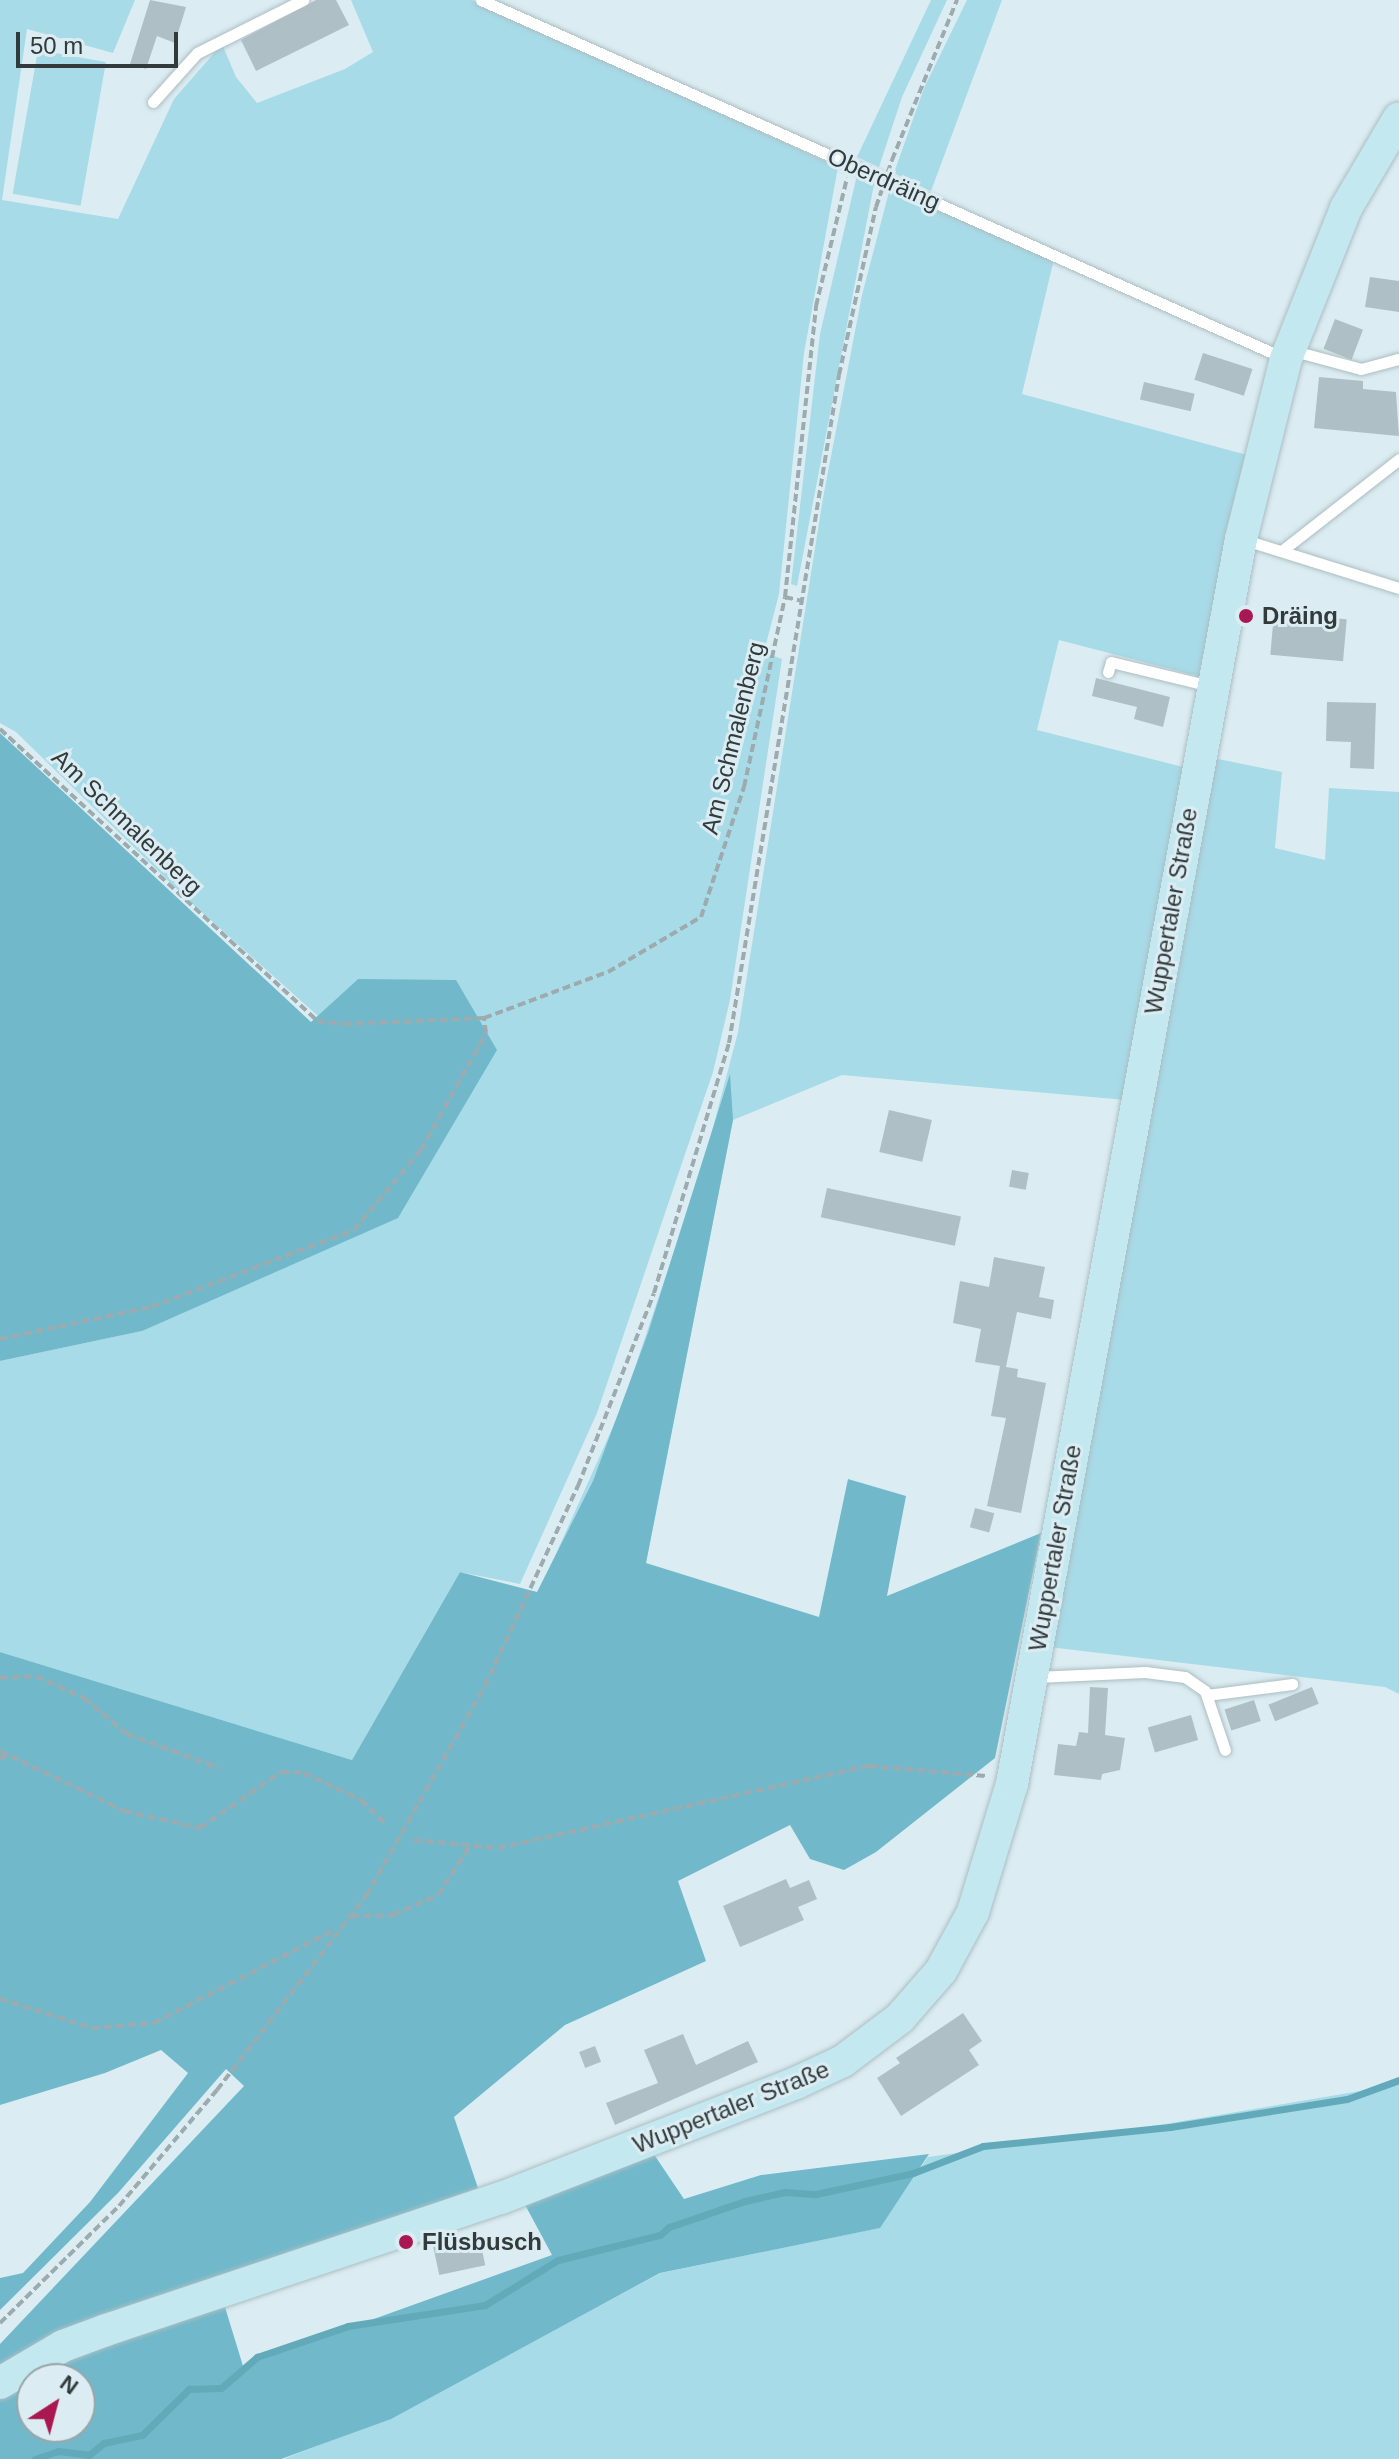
<!DOCTYPE html>
<meta charset="utf-8">
<style>
body{margin:0}
#map{position:relative;width:1399px;height:2459px;overflow:hidden;background:#dbedf2;font-family:Arial,sans-serif}
div>[style]{position:absolute}
.green>*{inset:0;background:#a7dbe7;transform-origin:0 0}
.forest>*{inset:0;background:#71b9ca}
.stream>*{height:7px;margin:-3.5px;padding:0 3.5px;transform-origin:3.5px;border-radius:3.5px;background:#62aaba}
.building>*{inset:0;background:#aec0c5;transform-origin:0 0}
.path>*{height:4px;margin-top:-2px;transform-origin:0;background:repeating-linear-gradient(90deg,#9daaae 0 8px,transparent 0 12px)}
.roads{filter:drop-shadow(0 0 2px #acbdc2) drop-shadow(0 0 2px #acbdc2)}
.lane>*{height:11px;margin:-5.5px;padding:0 5.5px;transform-origin:5.5px;border-radius:5.5px;background:#fff}
.secondary>*{height:32px;margin:-16px;padding:0 16px;transform-origin:16px;border-radius:16px;background:#c4e8f0}
.path-bridge>*{height:4px;margin-top:-2px;transform-origin:0;background:repeating-linear-gradient(90deg,#9daaae 0 8px,transparent 0 12px)}
.dots>*{width:22px;height:22px;translate:-50% -50%;box-sizing:border-box;border:4px solid #dbedf2;border-radius:50%}
span{translate:-50% -50%;white-space:nowrap;text-align:center;line-height:1.15;-webkit-text-stroke:6px #dbedf2;paint-order:stroke}
.street-label{font-size:24px;color:#333a3c}
.poi-label{font-size:24px;color:#333a3c;font-weight:700}
.left{translate:0 -50%;text-align:left}
.north{position:absolute;left:16px;top:2363px;width:80px;height:80px;box-sizing:border-box;background:#dbedf2;border:2px solid #98a5a9;border-radius:50%;rotate:36deg;font-size:22px;font-weight:700;line-height:32px;text-align:center;color:#333a3c}
.north::after{content:'';display:block;margin:auto;width:28px;height:36px;background:#a91852;clip-path:polygon(50% 0,100% 100%,50% 72%,0 100%)}
.scale{position:absolute;left:16px;top:32px;width:162px;height:36px;box-sizing:border-box;border:4px solid #333a3c;border-top:0;padding-left:10px;font-size:24px;line-height:28px;white-space:nowrap;color:#333a3c;-webkit-text-stroke:6px #dbedf2;paint-order:stroke}
</style>
<div id="map">
<div class="green">
<div style="clip-path:polygon(0 0,135px 0,113px 53px,27px 29px,2px 200px,118px 219px,174px 99px,222px 44px,236px 77px,257px 103px,345px 69px,373px 52px,351px 0,472px 0,838px 167px,804px 353px,779px 594px,764px 652px,782px 659px,730px 1000px,713px 1072px,597px 1413px,520px 1584px,460px 1572px,352px 1760px,0 1652px,0 1361px,142px 1331px,358px 979px,318px 1016px,186px 898px,16px 732px,0 723px)"></div>
<div style="clip-path:polygon(931px 0,947px 0,902px 97px,879px 167px,857px 157px)"></div>
<div style="clip-path:polygon(967px 0,1002px 0,931px 191px,894px 173px,924px 88px)"></div>
<div style="left:38px;top:50px;width:69px;height:146px;rotate:10deg"></div>
<div style="clip-path:polygon(857px 175px,874px 184px,797px 586px,791px 584px,820px 334px)"></div>
<div style="clip-path:polygon(890px 188px,1054px 259px,1022px 394px,1247px 455px,1205px 678px,1059px 640px,1037px 730px,1187px 768px,1126px 1100px,842px 1075px,733px 1120px,646px 1563px,537px 1596px,621px 1409px,704px 1162px,738px 1032px,823px 498px,862px 295px)"></div>
<div style="clip-path:polygon(1213px 758px,1282px 772px,1275px 848px,1325px 860px,1329px 788px,1399px 792px,1399px 1694px,1385px 1687px,1049px 1647px)"></div>
<div style="clip-path:polygon(1399px 2077px,1399px 2459px,283px 2459px,390px 2418px,661px 2273px,879px 2228px,928px 2157px,1165px 2124px,1384px 2087px)"></div>
</div>
<div class="forest">
<div style="clip-path:polygon(0 733px,311px 1022px,358px 979px,456px 980px,497px 1050px,398px 1218px,142px 1331px,0 1361px)"></div>
<div style="clip-path:polygon(evenodd,730px 1074px,733px 1120px,646px 1563px,819px 1617px,848px 1479px,906px 1496px,887px 1596px,1041px 1533px,995px 1758px,876px 1852px,844px 1870px,810px 1859px,790px 1825px,678px 1881px,706px 1961px,565px 2025px,454px 2117px,478px 2188px,217px 2281px,243px 2366px,552px 2255px,523px 2201px,651px 2150px,684px 2199px,761px 2175px,929px 2154px,880px 2228px,660px 2273px,391px 2419px,281px 2459px,0 2459px,0 2344px,244px 2086px,226px 2069px,118px 2193px,0 2310px,0 2278px,23px 2273px,90px 2202px,188px 2073px,161px 2050px,105px 2073px,0 2105px,0 1652px,352px 1760px,460px 1572px,537px 1592px,593px 1481px,648px 1333px,730px 1074px,32px 2379px,80px 2379px,80px 2427px,32px 2427px,32px 2379px)"></div>
</div>
<div class="stream">
<div style="left:35px;top:2459px;width:24px;rotate:-19deg"></div>
<div style="left:58px;top:2451px;width:31px;rotate:7deg"></div>
<div style="left:89px;top:2455px;width:19px;rotate:-39deg"></div>
<div style="left:104px;top:2443px;width:39px;rotate:-12deg"></div>
<div style="left:142px;top:2435px;width:66px;rotate:-44.4deg"></div>
<div style="left:189px;top:2389px;width:32px;rotate:-2deg"></div>
<div style="left:221px;top:2388px;width:48px;rotate:-40.7deg"></div>
<div style="left:257px;top:2357px;width:96px;rotate:-18.8deg"></div>
<div style="left:348px;top:2326px;width:139px;rotate:-8.7deg"></div>
<div style="left:485px;top:2305px;width:86px;rotate:-31.7deg"></div>
<div style="left:558px;top:2260px;width:105px;rotate:-13.8deg"></div>
<div style="left:660px;top:2235px;width:12px;rotate:-42deg"></div>
<div style="left:669px;top:2227px;width:80px;rotate:-18.9deg"></div>
<div style="left:745px;top:2201px;width:41px;rotate:-12.7deg"></div>
<div style="left:785px;top:2192px;width:31px;rotate:4deg"></div>
<div style="left:816px;top:2194px;width:99px;rotate:-12.2deg"></div>
<div style="left:913px;top:2173px;width:75px;rotate:-21.1deg"></div>
<div style="left:983px;top:2146px;width:188px;rotate:-5.8deg"></div>
<div style="left:1170px;top:2127px;width:179px;rotate:-9deg"></div>
<div style="left:1347px;top:2099px;width:55px;rotate:-20.1deg"></div>
</div>
<div class="building">
<div style="clip-path:polygon(150px 0,186px 7px,175px 43px,157px 36px,146px 69px,130px 64px)"></div>
<div style="clip-path:polygon(316px 0,336px 0,349px 25px,256px 71px,241px 40px)"></div>
<div style="clip-path:polygon(1370px 277px,1399px 281px,1399px 312px,1365px 307px)"></div>
<div style="left:1335px;top:319px;width:30px;height:32px;rotate:21deg"></div>
<div style="left:1203px;top:353px;width:52px;height:28px;rotate:18deg"></div>
<div style="clip-path:polygon(1319px 377px,1363px 381px,1363px 389px,1396px 392px,1399px 436px,1314px 428px)"></div>
<div style="left:1144px;top:382px;width:52px;height:18px;rotate:13deg"></div>
<div style="left:1274px;top:613px;width:73px;height:42px;rotate:5deg"></div>
<div style="clip-path:polygon(1096px 678px,1170px 697px,1163px 727px,1134px 719px,1137px 707px,1092px 696px)"></div>
<div style="clip-path:polygon(1327px 702px,1376px 703px,1374px 769px,1350px 768px,1351px 742px,1326px 741px)"></div>
<div style="left:889px;top:1110px;width:44px;height:43px;rotate:13deg"></div>
<div style="left:1012px;top:1170px;width:17px;height:17px;rotate:10deg"></div>
<div style="left:827px;top:1188px;width:137px;height:30px;rotate:12deg"></div>
<div style="clip-path:polygon(994px 1257px,1045px 1267px,1039px 1297px,1054px 1300px,1051px 1319px,1017px 1312px,1006px 1367px,1018px 1369px,1017px 1377px,1046px 1383px,1021px 1513px,987px 1506px,1006px 1418px,991px 1416px,1000px 1366px,975px 1362px,981px 1329px,953px 1323px,960px 1281px,989px 1287px)"></div>
<div style="left:975px;top:1508px;width:20px;height:20px;rotate:15deg"></div>
<div style="clip-path:polygon(1090px 1687px,1108px 1688px,1105px 1735px,1125px 1738px,1120px 1770px,1102px 1774px,1101px 1780px,1054px 1775px,1058px 1744px,1076px 1746px,1079px 1732px,1088px 1733px)"></div>
<div style="left:1312px;top:1687px;width:18px;height:47px;rotate:68deg"></div>
<div style="left:1254px;top:1700px;width:22px;height:31px;rotate:72deg"></div>
<div style="left:1191px;top:1715px;width:26px;height:45px;rotate:74deg"></div>
<div style="clip-path:polygon(786px 1879px,790px 1888px,809px 1880px,817px 1899px,798px 1907px,804px 1920px,740px 1947px,723px 1906px)"></div>
<div style="clip-path:polygon(963px 2013px,982px 2041px,969px 2050px,979px 2065px,901px 2116px,877px 2078px,900px 2063px,896px 2058px)"></div>
<div style="clip-path:polygon(683px 2034px,696px 2065px,748px 2041px,758px 2062px,615px 2125px,606px 2103px,658px 2083px,644px 2050px)"></div>
<div style="left:595px;top:2046px;width:17px;height:17px;rotate:69deg"></div>
<div style="left:479px;top:2236px;width:30px;height:47px;rotate:78deg"></div>
</div>
<div class="path">
<div style="left:892px;top:160px;width:173px;rotate:-67.9deg"></div>
<div style="left:785px;top:597px;width:17px;rotate:13deg"></div>
<div style="left:0;top:729px;width:431px;rotate:42.6deg"></div>
<div style="left:317px;top:1021px;width:27px;rotate:6deg"></div>
<div style="left:344px;top:1024px;width:140px;rotate:-2.5deg"></div>
<div style="left:484px;top:1018px;width:132px;rotate:-20.4deg"></div>
<div style="left:608px;top:972px;width:108px;rotate:-30.6deg"></div>
<div style="left:701px;top:917px;width:137px;rotate:-71.7deg"></div>
<div style="left:744px;top:787px;width:194px;rotate:-77.8deg"></div>
<div style="left:785px;top:597px;width:293px;rotate:-83.9deg"></div>
<div style="left:816px;top:306px;width:132px;rotate:-76.4deg"></div>
<div style="left:0;top:1339px;width:154px;rotate:-12deg"></div>
<div style="left:151px;top:1307px;width:217px;rotate:-20.8deg"></div>
<div style="left:354px;top:1230px;width:104px;rotate:-50.1deg"></div>
<div style="left:421px;top:1150px;width:134px;rotate:-60.9deg"></div>
<div style="left:486px;top:1033px;width:15px;rotate:-98deg"></div>
<div style="left:0;top:1678px;width:36px;rotate:-3deg"></div>
<div style="left:36px;top:1676px;width:53px;rotate:24.6deg"></div>
<div style="left:84px;top:1698px;width:56px;rotate:39.9deg"></div>
<div style="left:127px;top:1734px;width:98px;rotate:20.3deg"></div>
<div style="left:0;top:1751px;width:138px;rotate:25.8deg"></div>
<div style="left:124px;top:1811px;width:78px;rotate:12.6deg"></div>
<div style="left:200px;top:1828px;width:98px;rotate:-34.7deg"></div>
<div style="left:281px;top:1772px;width:23px;rotate:2deg"></div>
<div style="left:304px;top:1773px;width:63px;rotate:25.3deg"></div>
<div style="left:361px;top:1800px;width:36px;rotate:44deg"></div>
<div style="left:0;top:1759px;width:8px;rotate:-30deg"></div>
<div style="left:414px;top:1840px;width:84px;rotate:5.4deg"></div>
<div style="left:498px;top:1848px;width:380px;rotate:-12.5deg"></div>
<div style="left:869px;top:1766px;width:117px;rotate:4.9deg"></div>
<div style="left:351px;top:1916px;width:42px;rotate:-1.4deg"></div>
<div style="left:393px;top:1915px;width:49px;rotate:-24deg"></div>
<div style="left:438px;top:1895px;width:59px;rotate:-56.9deg"></div>
<div style="left:0;top:1999px;width:96px;rotate:17.5deg"></div>
<div style="left:92px;top:2028px;width:62px;rotate:-4.6deg"></div>
<div style="left:154px;top:2023px;width:204px;rotate:-27.4deg"></div>
<div style="left:0;top:2323px;width:167px;rotate:-44.5deg"></div>
<div style="left:119px;top:2206px;width:152px;rotate:-49.8deg"></div>
<div style="left:217px;top:2090px;width:245px;rotate:-52.5deg"></div>
<div style="left:366px;top:1896px;width:241px;rotate:-60.5deg"></div>
<div style="left:485px;top:1686px;width:221px;rotate:-65.1deg"></div>
<div style="left:578px;top:1486px;width:207px;rotate:-68.5deg"></div>
<div style="left:654px;top:1293px;width:261px;rotate:-73.3deg"></div>
<div style="left:729px;top:1043px;width:677px;rotate:-80.65deg"></div>
<div style="left:839px;top:375px;width:172px;rotate:-77.6deg"></div>
</div>
<div class="roads">
<div class="lane">
<div style="left:481px;top:0;width:879px;rotate:24.03deg"></div>
<div style="left:153px;top:102px;width:66px;rotate:-48.1deg"></div>
<div style="left:197px;top:53px;width:119px;rotate:-26.6deg"></div>
<div style="left:1294px;top:351px;width:69px;rotate:15deg"></div>
<div style="left:1361px;top:369px;width:39px;rotate:-15deg"></div>
<div style="left:1245px;top:540px;width:161px;rotate:17.3deg"></div>
<div style="left:1284px;top:549px;width:146px;rotate:-38deg"></div>
<div style="left:1108px;top:672px;width:10px;rotate:-73deg"></div>
<div style="left:1111px;top:662px;width:102px;rotate:13.6deg"></div>
<div style="left:1036px;top:1677px;width:109px;rotate:-2.6deg"></div>
<div style="left:1145px;top:1672px;width:40px;rotate:7.1deg"></div>
<div style="left:1185px;top:1677px;width:24px;rotate:35deg"></div>
<div style="left:1205px;top:1691px;width:62px;rotate:71.3deg"></div>
<div style="left:1207px;top:1695px;width:86px;rotate:-7.4deg"></div>
</div>
<div class="secondary">
<div style="left:0;top:2383px;width:73px;rotate:-30.4deg"></div>
<div style="left:63px;top:2346px;width:46px;rotate:-20.4deg"></div>
<div style="left:106px;top:2330px;width:416px;rotate:-18.5deg"></div>
<div style="left:501px;top:2198px;width:317px;rotate:-21.3deg"></div>
<div style="left:796px;top:2083px;width:52px;rotate:-25.1deg"></div>
<div style="left:843px;top:2061px;width:71px;rotate:-37deg"></div>
<div style="left:900px;top:2018px;width:62px;rotate:-48.9deg"></div>
<div style="left:941px;top:1971px;width:67px;rotate:-61.5deg"></div>
<div style="left:973px;top:1912px;width:134px;rotate:-73.1deg"></div>
<div style="left:1012px;top:1784px;width:1266px;rotate:-79.58deg"></div>
<div style="left:1241px;top:539px;width:186px;rotate:-76deg"></div>
<div style="left:1286px;top:359px;width:162px;rotate:-68.3deg"></div>
<div style="left:1346px;top:208px;width:104px;rotate:-59.5deg"></div>
</div>
</div>
<div class="path-bridge">
<div style="left:876px;top:207px;width:50px;rotate:-71.2deg"></div>
</div>
<div class="dots">
<div style="left:1246px;top:616px;background:#a91852"></div>
<div style="left:406px;top:2242px;background:#a91852"></div>
</div>
<div class="street-label">
<span style="left:884px;top:179px;rotate:24deg">Oberdräing</span>
<span style="left:733px;top:738px;rotate:-76deg">Am Schmalenberg</span>
<span style="left:127px;top:822px;rotate:44deg">Am Schmalenberg</span>
<span style="left:1171px;top:911px;rotate:-80deg">Wuppertaler Straße</span>
<span style="left:1055px;top:1548px;rotate:-80deg">Wuppertaler Straße</span>
<span style="left:731px;top:2107px;rotate:-22deg">Wuppertaler Straße</span>
</div>
<div class="poi-label">
<span class="left" style="left:1262px;top:616px">Dräing</span>
<span class="left" style="left:422px;top:2242px">Flüsbusch</span>
</div>
<div class="north">N</div>
<div class="scale">50 m</div>
</div>
